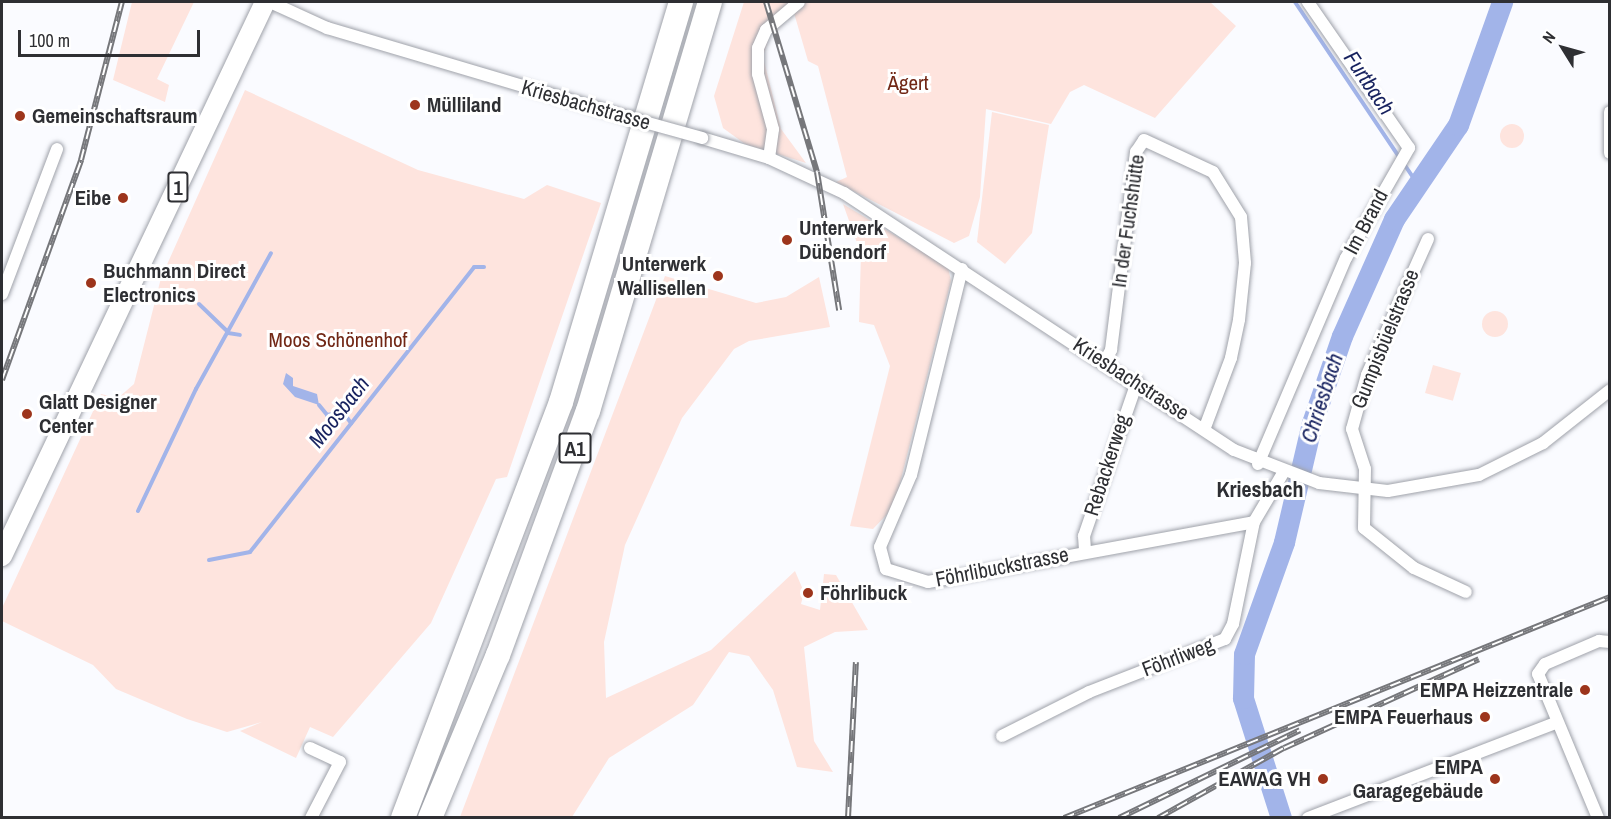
<!DOCTYPE html>
<meta charset="utf-8">
<style>
body{margin:0}
#map{position:relative;width:1611px;height:819px;overflow:hidden;background:#fafbff;font-family:"Archivo Narrow",sans-serif}
div>[style]{position:absolute}
.green>*{inset:0;background:#fee4de;transform-origin:0 0}
.round{border-radius:50%}
.water>*{inset:0;background:#a2b4e9}
.stream>*{height:4px;margin:-2px;padding:0 2px;transform-origin:2px;border-radius:2px;background:#a2b4e9}
.river>*{height:21px;margin:-10.5px;padding:0 10.5px;transform-origin:10.5px;border-radius:10.5px;background:#a2b4e9}
.roads{filter:drop-shadow(0 0 2px #9fa2aa) drop-shadow(0 0 2px #9fa2aa)}
.street>*{height:12px;margin:-6px;padding:0 6px;transform-origin:6px;border-radius:6px;background:#fff}
.primary>*{height:20px;margin:-10px;padding:0 10px;transform-origin:10px;border-radius:10px;background:#fff}
.highway>*{height:24px;margin:-12px;padding:0 12px;transform-origin:12px;border-radius:12px;background:#fff}
.rail>*{height:6px;margin-top:-3px;transform-origin:0;background:repeating-linear-gradient(90deg,#fff 0 11px,#76777b 0 22px);box-sizing:border-box;border-block:2px solid #76777b}
.bridges{filter:drop-shadow(0 0 2px #9fa2aa) drop-shadow(0 0 2px #9fa2aa)}
.street-bridge>*{height:12px;margin:-6px;padding:0 6px;transform-origin:6px;border-radius:6px;background:#fff}
.dots>*{width:16px;height:16px;translate:-50% -50%;box-sizing:border-box;border:3px solid #fff;border-radius:50%}
span{translate:-50% -50%;white-space:nowrap;text-align:center;line-height:1.15;-webkit-text-stroke:6px #fff;paint-order:stroke}
.shield-label span{padding:2px 4px;background:#fff;border:2px solid;border-radius:4px;-webkit-text-stroke-width:0}
.shield-label{font-size:20px;color:#2e2f33;font-weight:700}
.park-label{font-size:21px;color:#712715}
.poi-label{font-size:21px;color:#2e2f33;font-weight:700}
.left{translate:0 -50%;text-align:left}
.right{translate:-100% -50%;text-align:right}
.street-label{font-size:21px;color:#2e2f33}
.water-label{font-size:22px;color:#17225f;font-style:italic}
.neighbourhood-label{font-size:22px;color:#2e2f33;font-weight:700}
.frame{position:absolute;inset:0;border:3px solid #2e2f33;pointer-events:none}
.north{position:absolute;left:1533px;top:18px;width:60px;height:60px;-webkit-text-stroke:4px #fff;paint-order:stroke;rotate:307deg;font-size:16px;font-weight:700;line-height:24px;text-align:center;color:#2e2f33}
.north::after{content:'';display:block;margin:auto;width:21px;height:27px;background:#2e2f33;clip-path:polygon(50% 0,100% 100%,50% 72%,0 100%)}
.scale{position:absolute;left:18px;top:30px;width:182px;height:27px;box-sizing:border-box;border:3px solid #2e2f33;border-top:0;padding-left:8px;font-size:18px;line-height:21px;white-space:nowrap;color:#2e2f33;-webkit-text-stroke:4px #fff;paint-order:stroke}
</style>
<div id="map">
<div class="green">
<div style="clip-path:polygon(132px 2px,194px 2px,157px 79px,169px 85px,165px 102px,113px 80px)"></div>
<div style="clip-path:polygon(744px 2px,1210px 2px,1236px 26px,1155px 118px,1084px 85px,1070px 92px,1051px 124px,986px 109px,980px 197px,969px 236px,954px 243px,836px 182px,847px 177px,818px 66px,808px 61px,794px 13px,770px 34px,763px 57px,781px 129px,806px 163px,745px 144px,723px 128px,714px 96px)"></div>
<div style="clip-path:polygon(245px 90px,418px 170px,524px 199px,547px 185px,601px 203px,507px 477px,496px 479px,431px 623px,333px 737px,310px 727px,296px 758px,240px 731px,262px 722px,227px 732px,187px 719px,116px 689px,93px 665px,2px 621px,2px 608px,101px 394px,118px 398px,134px 384px,161px 278px)"></div>
<div style="clip-path:polygon(992px 112px,1049px 125px,1032px 233px,1005px 264px,977px 242px)"></div>
<div class="round" style="left:1500px;top:124px;width:24px;height:24px"></div>
<div style="clip-path:polygon(843px 204px,948px 267px,951px 281px,894px 507px,873px 529px,850px 526px,890px 366px,874px 325px,859px 322px,861px 254px)"></div>
<div style="clip-path:polygon(665px 276px,756px 303px,786px 297px,819px 277px,830px 327px,749px 341px,734px 349px,682px 418px,625px 545px,604px 642px,606px 698px,711px 650px,795px 571px,804px 592px,801px 604px,820px 610px,824px 574px,836px 575px,868px 630px,835px 632px,804px 647px,814px 741px,833px 772px,797px 767px,773px 690px,749px 656px,729px 652px,693px 705px,609px 758px,572px 817px,460px 817px)"></div>
<div class="round" style="left:1482px;top:311px;width:26px;height:26px"></div>
<div style="left:1433px;top:365px;width:29px;height:29px;rotate:16deg"></div>
</div>
<div class="water">
<div style="clip-path:polygon(286px 373px,293px 378px,293px 386px,317px 394px,319px 405px,295px 397px,283px 384px)"></div>
</div>
<div class="stream">
<div style="left:1295px;top:2px;width:188px;rotate:56.1deg"></div>
<div style="left:1404px;top:164px;width:22px;rotate:56deg"></div>
<div style="left:199px;top:304px;width:40px;rotate:44deg"></div>
<div style="left:228px;top:333px;width:12px;rotate:9deg"></div>
<div style="left:319px;top:405px;width:13px;rotate:51deg"></div>
<div style="left:327px;top:415px;width:16px;rotate:-11deg"></div>
<div style="left:343px;top:412px;width:14px;rotate:54deg"></div>
<div style="left:138px;top:511px;width:135px;rotate:-64.6deg"></div>
<div style="left:196px;top:389px;width:155px;rotate:-61.1deg"></div>
<div style="left:209px;top:560px;width:42px;rotate:-11deg"></div>
<div style="left:250px;top:552px;width:362px;rotate:-51.8deg"></div>
<div style="left:474px;top:267px;width:10px"></div>
</div>
<div class="river">
<div style="left:1281px;top:818px;width:126px;rotate:-107.6deg"></div>
<div style="left:1243px;top:698px;width:44px;rotate:-88.7deg"></div>
<div style="left:1244px;top:654px;width:119px;rotate:-70.3deg"></div>
<div style="left:1284px;top:542px;width:122px;rotate:-76.8deg"></div>
<div style="left:1312px;top:423px;width:92px;rotate:-71deg"></div>
<div style="left:1342px;top:336px;width:128px;rotate:-66deg"></div>
<div style="left:1394px;top:219px;width:114px;rotate:-55.8deg"></div>
<div style="left:1458px;top:125px;width:131px;rotate:-70.3deg"></div>
</div>
<div class="roads">
<div class="street">
<div style="left:270px;top:2px;width:63px;rotate:24.5deg"></div>
<div style="left:327px;top:28px;width:316px;rotate:16.5deg"></div>
<div style="left:1610px;top:112px;width:41px;rotate:90deg"></div>
<div style="left:702px;top:138px;width:70px;rotate:16.6deg"></div>
<div style="left:769px;top:158px;width:83px;rotate:25deg"></div>
<div style="left:844px;top:193px;width:467px;rotate:33.4deg"></div>
<div style="left:1234px;top:450px;width:91px;rotate:21.2deg"></div>
<div style="left:1319px;top:483px;width:69px;rotate:6.6deg"></div>
<div style="left:1388px;top:491px;width:92px;rotate:-10deg"></div>
<div style="left:1479px;top:475px;width:72px;rotate:-26.6deg"></div>
<div style="left:1543px;top:443px;width:85px;rotate:-38.3deg"></div>
<div style="left:769px;top:158px;width:29px;rotate:-82deg"></div>
<div style="left:773px;top:129px;width:57px;rotate:-105.3deg"></div>
<div style="left:758px;top:74px;width:26px;rotate:-90deg"></div>
<div style="left:758px;top:48px;width:20px;rotate:-66deg"></div>
<div style="left:766px;top:30px;width:43px;rotate:-40.3deg"></div>
<div style="left:1428px;top:239px;width:149px;rotate:114.2deg"></div>
<div style="left:1367px;top:375px;width:56px;rotate:105.5deg"></div>
<div style="left:1352px;top:429px;width:42px;rotate:72deg"></div>
<div style="left:1365px;top:469px;width:59px;rotate:91deg"></div>
<div style="left:1364px;top:528px;width:64px;rotate:38.7deg"></div>
<div style="left:1414px;top:568px;width:57px;rotate:24.8deg"></div>
<div style="left:962px;top:269px;width:212px;rotate:103.9deg"></div>
<div style="left:911px;top:475px;width:78px;rotate:113.3deg"></div>
<div style="left:880px;top:547px;width:23px;rotate:75deg"></div>
<div style="left:886px;top:569px;width:44px;rotate:17.2deg"></div>
<div style="left:928px;top:582px;width:331px;rotate:-10.4deg"></div>
<div style="left:2px;top:294px;width:155px;rotate:-69.2deg"></div>
<div style="left:1105px;top:361px;width:13px;rotate:-61deg"></div>
<div style="left:1111px;top:350px;width:200px;rotate:-82.8deg"></div>
<div style="left:1136px;top:152px;width:14px;rotate:-56deg"></div>
<div style="left:1144px;top:140px;width:76px;rotate:24.9deg"></div>
<div style="left:1213px;top:172px;width:53px;rotate:58.1deg"></div>
<div style="left:1241px;top:217px;width:46px;rotate:85deg"></div>
<div style="left:1245px;top:263px;width:57px;rotate:96deg"></div>
<div style="left:1239px;top:320px;width:39px;rotate:102deg"></div>
<div style="left:1231px;top:358px;width:74px;rotate:110.6deg"></div>
<div style="left:1258px;top:464px;width:224px;rotate:-66.9deg"></div>
<div style="left:1346px;top:258px;width:127px;rotate:-60.2deg"></div>
<div style="left:1409px;top:148px;width:178px;rotate:-124.7deg"></div>
<div style="left:1085px;top:550px;width:14px;rotate:-94deg"></div>
<div style="left:1084px;top:536px;width:163px;rotate:-71deg"></div>
<div style="left:1002px;top:736px;width:97px;rotate:-26.8deg"></div>
<div style="left:1089px;top:692px;width:146px;rotate:-21.3deg"></div>
<div style="left:1225px;top:639px;width:17px;rotate:-62deg"></div>
<div style="left:1233px;top:624px;width:104px;rotate:-78.4deg"></div>
<div style="left:1254px;top:522px;width:57px;rotate:-59.4deg"></div>
<div style="left:310px;top:748px;width:33px;rotate:25deg"></div>
<div style="left:340px;top:762px;width:63px;rotate:117.4deg"></div>
<div style="left:1308px;top:818px;width:266px;rotate:-21deg"></div>
<div style="left:1598px;top:818px;width:156px;rotate:-112.6deg"></div>
<div style="left:1538px;top:674px;width:12px;rotate:-55deg"></div>
<div style="left:1545px;top:664px;width:59px;rotate:-23.1deg"></div>
<div style="left:1599px;top:641px;width:11px;rotate:5deg"></div>
</div>
<div class="primary">
<div style="left:2px;top:556px;width:613px;rotate:-64.6deg"></div>
</div>
<div class="highway">
<div style="left:403px;top:818px;width:445px;rotate:-69.2deg"></div>
<div style="left:561px;top:402px;width:418px;rotate:-73.3deg"></div>
<div style="left:430px;top:818px;width:177px;rotate:-67.4deg"></div>
<div style="left:498px;top:655px;width:260px;rotate:-69.8deg"></div>
<div style="left:588px;top:411px;width:427px;rotate:-73.4deg"></div>
</div>
</div>
<div class="rail">
<div style="left:766px;top:2px;width:177px;rotate:73.3deg"></div>
<div style="left:817px;top:172px;width:140px;rotate:80.9deg"></div>
<div style="left:2px;top:380px;width:234px;rotate:-70.2deg"></div>
<div style="left:81px;top:160px;width:163px;rotate:-75.5deg"></div>
<div style="left:848px;top:818px;width:156px;rotate:-87.1deg"></div>
<div style="left:1064px;top:818px;width:589px;rotate:-22.04deg"></div>
<div style="left:1119px;top:818px;width:201px;rotate:-25.9deg"></div>
<div style="left:1158px;top:818px;width:144px;rotate:-29.1deg"></div>
<div style="left:1284px;top:748px;width:214px;rotate:-24.5deg"></div>
</div>
<div class="bridges">
<div class="street-bridge">
<div style="left:630px;top:118px;width:75px;rotate:15.5deg"></div>
</div>
</div>
<div class="dots">
<div style="left:415px;top:105px;background:#9d351c"></div>
<div style="left:20px;top:116px;background:#9d351c"></div>
<div style="left:123px;top:198px;background:#9d351c"></div>
<div style="left:787px;top:240px;background:#9d351c"></div>
<div style="left:718px;top:276px;background:#9d351c"></div>
<div style="left:91px;top:283px;background:#9d351c"></div>
<div style="left:27px;top:414px;background:#9d351c"></div>
<div style="left:808px;top:593px;background:#9d351c"></div>
<div style="left:1585px;top:690px;background:#9d351c"></div>
<div style="left:1485px;top:717px;background:#9d351c"></div>
<div style="left:1323px;top:779px;background:#9d351c"></div>
<div style="left:1495px;top:779px;background:#9d351c"></div>
</div>
<div class="shield-label">
<span style="left:178px;top:187px">1</span>
<span style="left:575px;top:448px">A1</span>
</div>
<div class="park-label">
<span style="left:908px;top:83px">Ägert</span>
<span style="left:338px;top:340px">Moos Schönenhof</span>
</div>
<div class="poi-label">
<span class="left" style="left:427px;top:105px">Mülliland</span>
<span class="left" style="left:32px;top:116px">Gemeinschaftsraum</span>
<span class="right" style="left:111px;top:198px">Eibe</span>
<span class="left" style="left:799px;top:240px">Unterwerk<br>Dübendorf</span>
<span class="right" style="left:706px;top:276px">Unterwerk<br>Wallisellen</span>
<span class="left" style="left:103px;top:283px">Buchmann Direct<br>Electronics</span>
<span class="left" style="left:39px;top:414px">Glatt Designer<br>Center</span>
<span class="left" style="left:820px;top:593px">Föhrlibuck</span>
<span class="right" style="left:1573px;top:690px">EMPA Heizzentrale</span>
<span class="right" style="left:1473px;top:717px">EMPA Feuerhaus</span>
<span class="right" style="left:1483px;top:779px">EMPA<br>Garagegebäude</span>
<span class="right" style="left:1311px;top:779px">EAWAG VH</span>
</div>
<div class="street-label">
<span style="left:586px;top:105px;rotate:16deg">Kriesbachstrasse</span>
<span style="left:1128px;top:221px;rotate:-82deg">In der Fuchshütte</span>
<span style="left:1366px;top:222px;rotate:-62deg">Im Brand</span>
<span style="left:1385px;top:339px;rotate:-68deg">Gumpisbüelstrasse</span>
<span style="left:1131px;top:379px;rotate:33deg">Kriesbachstrasse</span>
<span style="left:1107px;top:465px;rotate:-72deg">Rebackerweg</span>
<span style="left:1002px;top:567px;rotate:-11deg">Föhrlibuckstrasse</span>
<span style="left:1178px;top:657px;rotate:-21deg">Föhrliweg</span>
</div>
<div class="water-label">
<span style="left:1369px;top:83px;rotate:56deg">Furtbach</span>
<span style="left:1322px;top:398px;rotate:-72deg">Chriesbach</span>
<span style="left:339px;top:412px;rotate:-52deg">Moosbach</span>
</div>
<div class="neighbourhood-label">
<span style="left:1260px;top:490px">Kriesbach</span>
</div>
<div class="frame"></div>
<div class="north">N</div>
<div class="scale">100 m</div>
</div>
